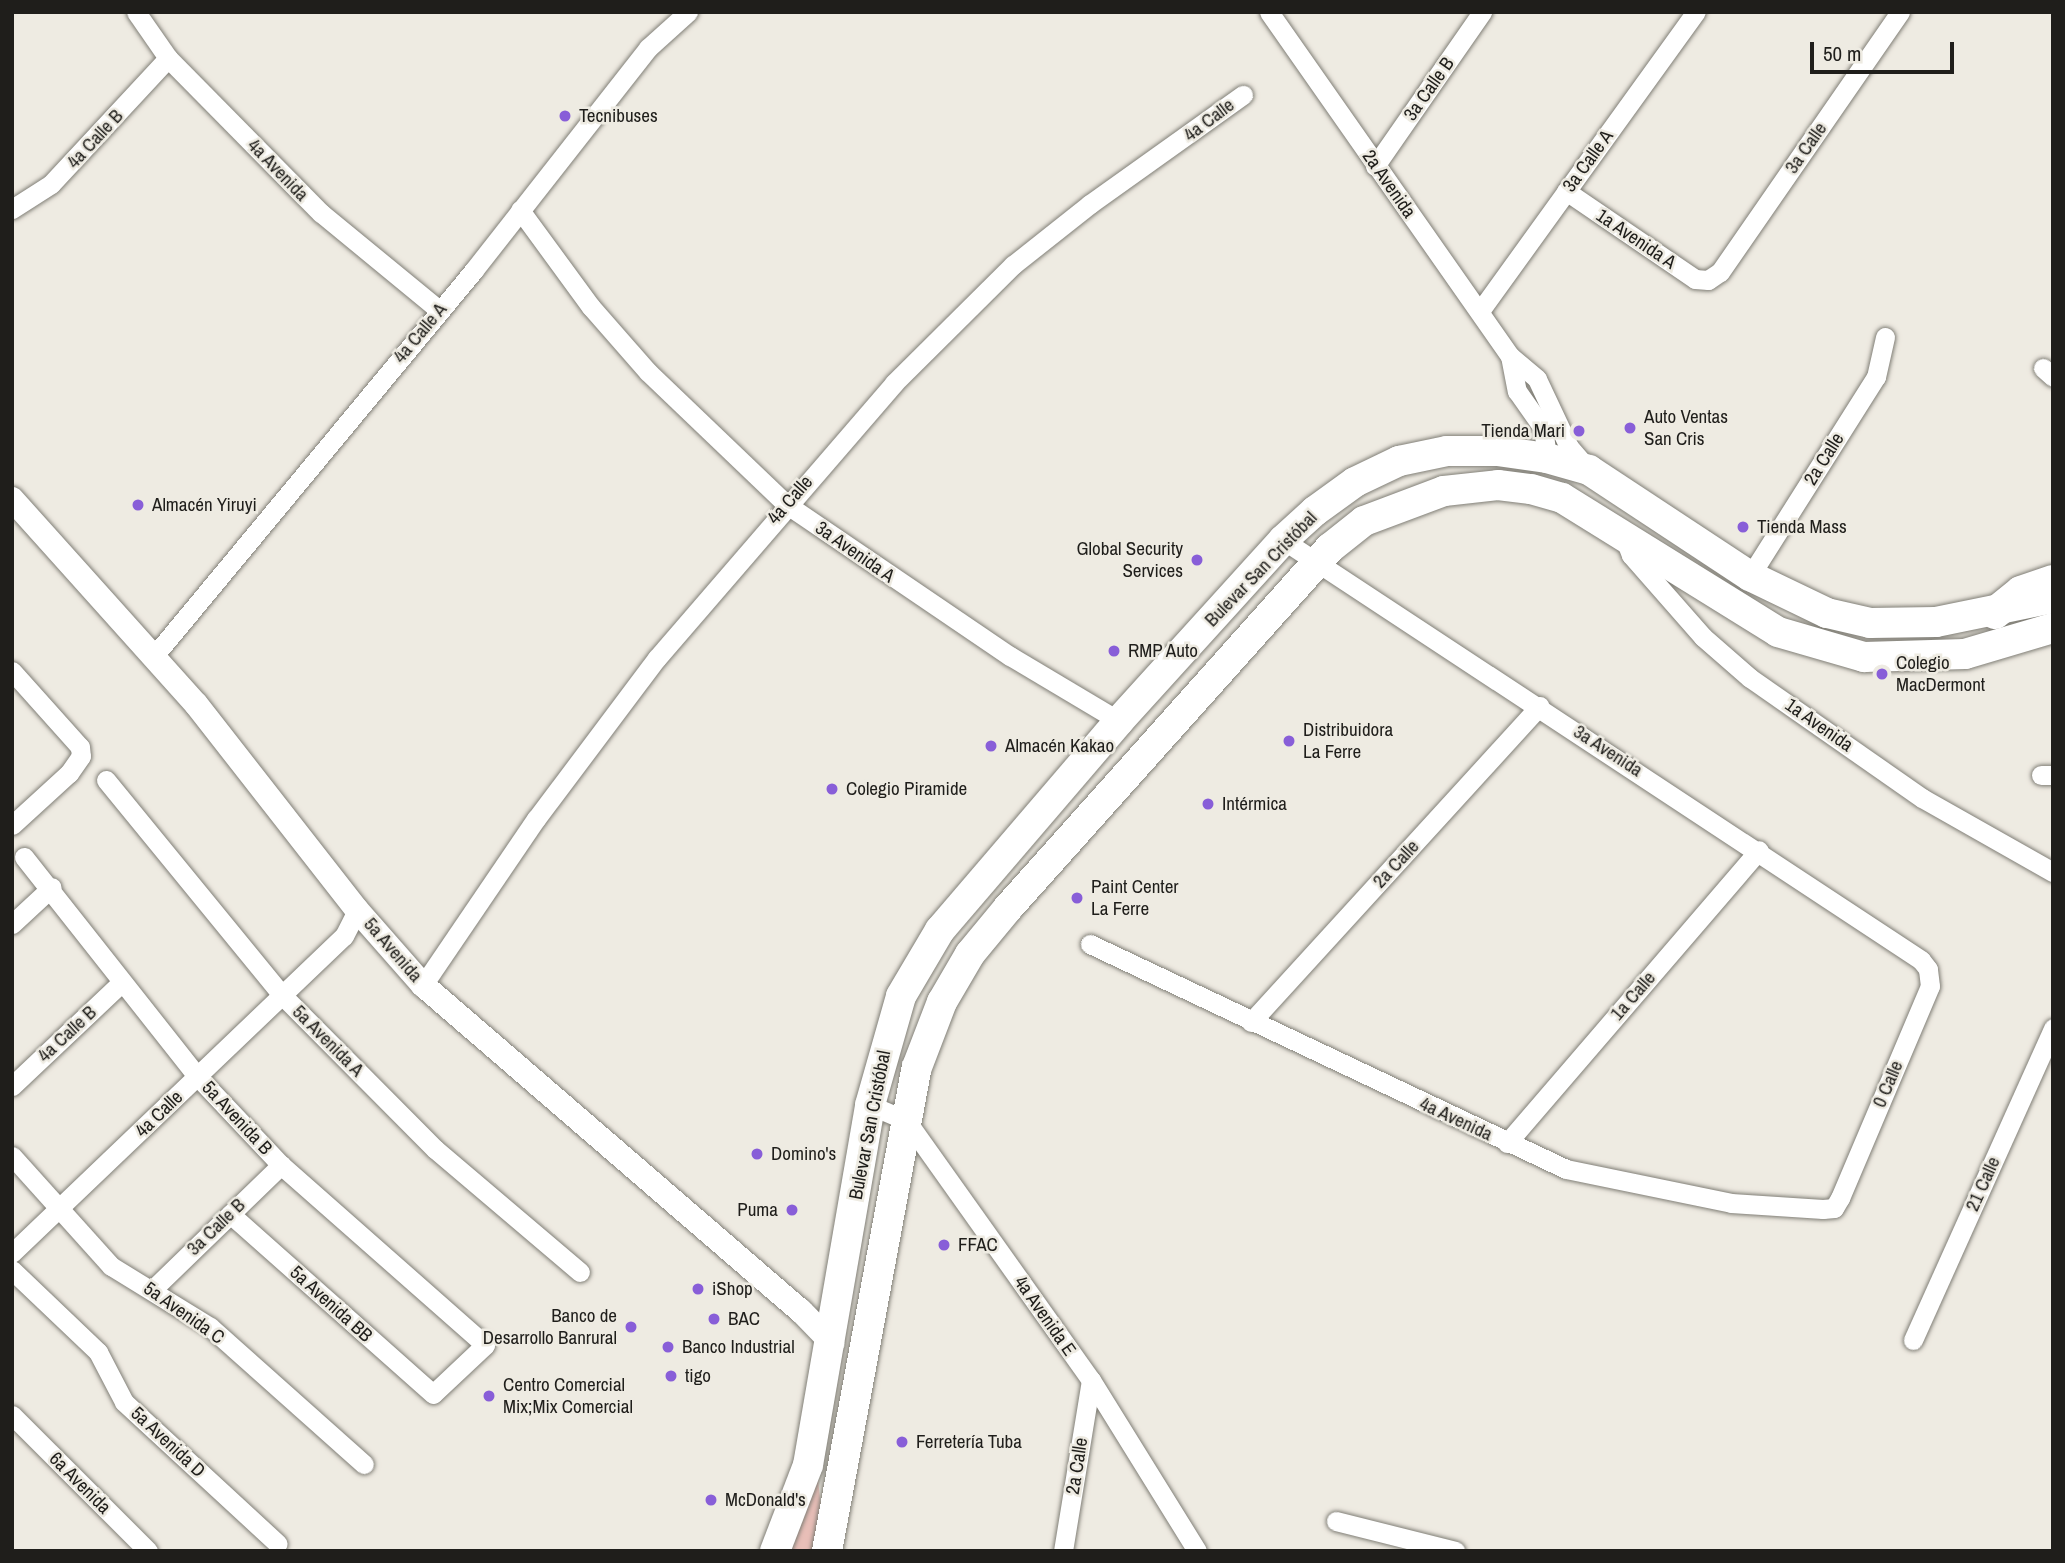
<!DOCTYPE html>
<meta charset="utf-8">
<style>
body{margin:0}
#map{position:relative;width:2065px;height:1563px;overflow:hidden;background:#eeebe2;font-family:"Archivo Narrow",sans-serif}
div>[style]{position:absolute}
.green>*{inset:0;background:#e8bfb8}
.roads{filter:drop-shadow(0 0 2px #807e76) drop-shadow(0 0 2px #807e76)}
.minor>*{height:19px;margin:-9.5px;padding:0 9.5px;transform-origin:9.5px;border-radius:9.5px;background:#fff}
.tertiary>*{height:24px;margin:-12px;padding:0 12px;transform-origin:12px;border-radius:12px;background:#fff}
.primary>*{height:30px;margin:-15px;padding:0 15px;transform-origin:15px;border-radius:15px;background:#fff}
.trunk>*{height:32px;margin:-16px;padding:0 16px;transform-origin:16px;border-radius:16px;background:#fff}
.dots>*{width:19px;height:19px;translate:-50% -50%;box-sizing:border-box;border:4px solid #eeebe2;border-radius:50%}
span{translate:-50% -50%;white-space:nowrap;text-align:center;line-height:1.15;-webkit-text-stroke:5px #eeebe2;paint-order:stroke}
.street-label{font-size:19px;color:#1f1e1b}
.poi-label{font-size:19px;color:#1f1e1b}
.left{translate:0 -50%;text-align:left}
.right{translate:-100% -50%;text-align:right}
.frame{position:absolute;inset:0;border:14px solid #1f1e1b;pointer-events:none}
.scale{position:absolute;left:1810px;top:42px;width:144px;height:32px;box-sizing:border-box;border:4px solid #1f1e1b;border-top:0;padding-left:9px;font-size:21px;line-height:24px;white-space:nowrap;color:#1f1e1b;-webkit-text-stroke:5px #eeebe2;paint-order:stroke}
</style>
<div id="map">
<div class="green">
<div style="clip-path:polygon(818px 1480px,821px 1507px,814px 1551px,783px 1551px)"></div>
</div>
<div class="roads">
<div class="minor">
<div style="left:136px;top:12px;width:56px;rotate:55.2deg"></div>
<div style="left:168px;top:58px;width:218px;rotate:45.4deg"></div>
<div style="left:321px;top:213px;width:151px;rotate:39.4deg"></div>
<div style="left:1269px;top:12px;width:420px;rotate:55deg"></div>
<div style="left:1510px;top:356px;width:35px;rotate:40deg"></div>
<div style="left:1537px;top:379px;width:75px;rotate:64.8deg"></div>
<div style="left:1569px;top:447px;width:29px;rotate:49deg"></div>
<div style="left:1375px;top:166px;width:188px;rotate:-55.2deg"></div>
<div style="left:1566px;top:191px;width:156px;rotate:34.3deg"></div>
<div style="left:1695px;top:279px;width:13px;rotate:4deg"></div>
<div style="left:1708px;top:280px;width:14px;rotate:-34deg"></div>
<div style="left:1720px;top:272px;width:316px;rotate:-55.3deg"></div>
<div style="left:12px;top:209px;width:46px;rotate:-32.7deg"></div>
<div style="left:51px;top:184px;width:172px;rotate:-47.1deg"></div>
<div style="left:520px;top:210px;width:120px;rotate:53.8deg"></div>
<div style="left:591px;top:307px;width:86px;rotate:48.8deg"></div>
<div style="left:648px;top:372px;width:191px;rotate:43.7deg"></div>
<div style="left:786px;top:504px;width:271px;rotate:34.2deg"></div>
<div style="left:1010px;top:656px;width:127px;rotate:30.8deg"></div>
<div style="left:1480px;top:311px;width:369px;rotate:-54.2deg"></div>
<div style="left:1510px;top:356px;width:36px;rotate:79deg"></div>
<div style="left:1517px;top:391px;width:45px;rotate:54.9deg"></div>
<div style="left:1543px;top:428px;width:30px;rotate:82deg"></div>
<div style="left:2043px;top:368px;width:13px;rotate:42deg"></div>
<div style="left:1626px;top:542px;width:14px;rotate:69deg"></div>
<div style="left:1631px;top:555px;width:109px;rotate:48.7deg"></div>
<div style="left:1703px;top:637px;width:62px;rotate:41.1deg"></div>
<div style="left:1750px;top:678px;width:210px;rotate:34.9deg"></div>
<div style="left:1922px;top:798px;width:150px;rotate:29.5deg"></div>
<div style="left:1750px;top:576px;width:236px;rotate:-57.7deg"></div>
<div style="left:1876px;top:377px;width:41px;rotate:-77.3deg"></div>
<div style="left:154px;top:656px;width:501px;rotate:-50.34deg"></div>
<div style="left:474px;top:270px;width:282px;rotate:-51.9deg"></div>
<div style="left:648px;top:48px;width:54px;rotate:-42deg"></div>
<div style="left:12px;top:671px;width:102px;rotate:48.2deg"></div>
<div style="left:80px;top:747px;width:9px;rotate:84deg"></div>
<div style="left:81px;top:756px;width:21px;rotate:125deg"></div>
<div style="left:69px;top:773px;width:77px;rotate:137.6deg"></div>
<div style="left:2041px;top:775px;width:12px"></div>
<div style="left:106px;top:780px;width:279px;rotate:50.7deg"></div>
<div style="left:283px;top:996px;width:216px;rotate:45.2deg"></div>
<div style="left:435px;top:1149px;width:190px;rotate:40.3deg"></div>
<div style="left:24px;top:857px;width:280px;rotate:51.7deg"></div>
<div style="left:198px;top:1077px;width:121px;rotate:46.7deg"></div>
<div style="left:281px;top:1165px;width:272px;rotate:41.4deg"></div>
<div style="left:485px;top:1345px;width:71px;rotate:136.7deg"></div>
<div style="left:433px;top:1394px;width:271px;rotate:-138.4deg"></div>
<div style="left:12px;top:924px;width:54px;rotate:-42.8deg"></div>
<div style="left:1090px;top:944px;width:526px;rotate:25.3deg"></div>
<div style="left:1566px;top:1169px;width:168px;rotate:11.6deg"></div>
<div style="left:1731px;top:1203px;width:92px;rotate:3.7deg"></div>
<div style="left:1823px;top:1209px;width:11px;rotate:-5deg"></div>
<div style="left:1834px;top:1208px;width:12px;rotate:-59deg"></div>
<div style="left:1840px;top:1198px;width:230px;rotate:-67deg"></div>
<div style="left:1930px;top:986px;width:17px;rotate:-97deg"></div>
<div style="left:1928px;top:969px;width:11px;rotate:-128deg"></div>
<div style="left:1921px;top:960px;width:764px;rotate:-146.64deg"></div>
<div style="left:423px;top:985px;width:201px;rotate:-55.8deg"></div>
<div style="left:536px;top:819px;width:201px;rotate:-53.1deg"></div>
<div style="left:657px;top:658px;width:363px;rotate:-49.2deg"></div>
<div style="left:894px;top:383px;width:168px;rotate:-44.8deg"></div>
<div style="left:1013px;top:265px;width:98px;rotate:-38.4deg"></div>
<div style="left:1090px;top:204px;width:188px;rotate:-35.5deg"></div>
<div style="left:1251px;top:1022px;width:428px;rotate:-47.6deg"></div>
<div style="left:12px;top:1086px;width:151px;rotate:-43.4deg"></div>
<div style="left:870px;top:1105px;width:39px;rotate:23deg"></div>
<div style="left:906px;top:1120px;width:319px;rotate:54.6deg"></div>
<div style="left:1091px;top:1380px;width:201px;rotate:58.2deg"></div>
<div style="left:1507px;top:1143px;width:386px;rotate:-49.3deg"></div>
<div style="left:12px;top:1156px;width:148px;rotate:48deg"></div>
<div style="left:111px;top:1266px;width:116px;rotate:31.6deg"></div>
<div style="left:210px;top:1327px;width:206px;rotate:41.7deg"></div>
<div style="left:12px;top:1253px;width:459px;rotate:-43.7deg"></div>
<div style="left:344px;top:936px;width:29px;rotate:-63deg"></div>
<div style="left:12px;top:1270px;width:119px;rotate:43.6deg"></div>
<div style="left:98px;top:1352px;width:56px;rotate:62.5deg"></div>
<div style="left:124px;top:1402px;width:209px;rotate:42.7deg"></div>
<div style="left:152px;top:1290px;width:180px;rotate:-44.1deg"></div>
<div style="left:1913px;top:1340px;width:342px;rotate:-65.8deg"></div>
<div style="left:12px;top:1415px;width:192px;rotate:45deg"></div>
<div style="left:1336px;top:1521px;width:123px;rotate:14.1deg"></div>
<div style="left:1063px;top:1551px;width:173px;rotate:-80.7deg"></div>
</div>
<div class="tertiary">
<div style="left:12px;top:499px;width:275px;rotate:48.1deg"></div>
<div style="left:196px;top:704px;width:261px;rotate:52deg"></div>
<div style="left:357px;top:910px;width:100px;rotate:48.7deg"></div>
<div style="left:423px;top:985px;width:499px;rotate:40.8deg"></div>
<div style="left:801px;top:1311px;width:45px;rotate:45.9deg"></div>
</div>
<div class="primary">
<div style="left:775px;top:1551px;width:92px;rotate:-69deg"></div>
<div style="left:808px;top:1465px;width:365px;rotate:-80.2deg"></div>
<div style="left:870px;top:1105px;width:113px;rotate:-74.1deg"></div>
<div style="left:901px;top:996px;width:77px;rotate:-59.4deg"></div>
<div style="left:940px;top:930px;width:275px;rotate:-49.4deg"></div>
<div style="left:1119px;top:721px;width:244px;rotate:-47.8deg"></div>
<div style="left:1283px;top:540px;width:43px;rotate:-42.2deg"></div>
<div style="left:1315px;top:511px;width:49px;rotate:-35.9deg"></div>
<div style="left:1355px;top:482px;width:49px;rotate:-25.5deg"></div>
<div style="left:1399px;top:461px;width:49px;rotate:-11.8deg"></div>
<div style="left:1447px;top:451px;width:50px"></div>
<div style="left:1497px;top:451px;width:50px;rotate:8deg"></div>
<div style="left:1547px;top:458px;width:44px;rotate:15.9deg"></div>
<div style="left:1589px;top:470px;width:193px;rotate:33.4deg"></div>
<div style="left:1750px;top:576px;width:85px;rotate:25.7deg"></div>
<div style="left:1827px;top:613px;width:44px;rotate:13.1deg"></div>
<div style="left:1870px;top:623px;width:66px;rotate:-0.9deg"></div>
<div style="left:1936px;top:622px;width:119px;rotate:-11.6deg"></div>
<div style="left:827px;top:1551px;width:492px;rotate:-79.5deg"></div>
<div style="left:917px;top:1067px;width:70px;rotate:-69deg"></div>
<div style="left:942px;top:1002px;width:56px;rotate:-59.7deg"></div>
<div style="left:970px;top:954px;width:60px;rotate:-50.4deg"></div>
<div style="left:1008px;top:908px;width:483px;rotate:-48.2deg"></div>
<div style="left:1330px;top:548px;width:43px;rotate:-38.5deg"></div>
<div style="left:1364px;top:521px;width:85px;rotate:-20.6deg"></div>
<div style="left:1444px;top:491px;width:54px;rotate:-6.3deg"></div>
<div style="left:1498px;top:485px;width:33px;rotate:7deg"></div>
<div style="left:1531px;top:489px;width:32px;rotate:16deg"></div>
<div style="left:1562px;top:498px;width:254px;rotate:31.8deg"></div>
<div style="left:1778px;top:632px;width:90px;rotate:16.2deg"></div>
<div style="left:1864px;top:657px;width:101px;rotate:-1.7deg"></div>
<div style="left:1965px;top:654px;width:92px;rotate:-16.5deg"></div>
</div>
<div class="trunk">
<div style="left:1995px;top:613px;width:33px;rotate:-39deg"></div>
<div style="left:2021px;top:592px;width:34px;rotate:-19deg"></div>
</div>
</div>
<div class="dots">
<div style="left:565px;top:116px;background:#885ed8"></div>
<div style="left:1630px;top:428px;background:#885ed8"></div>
<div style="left:1579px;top:431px;background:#885ed8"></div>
<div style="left:138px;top:505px;background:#885ed8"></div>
<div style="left:1743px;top:527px;background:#885ed8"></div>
<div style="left:1197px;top:560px;background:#885ed8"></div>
<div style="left:1114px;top:651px;background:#885ed8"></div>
<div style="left:1882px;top:674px;background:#885ed8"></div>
<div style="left:1289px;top:741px;background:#885ed8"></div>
<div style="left:991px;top:746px;background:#885ed8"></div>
<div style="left:832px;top:789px;background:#885ed8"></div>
<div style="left:1208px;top:804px;background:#885ed8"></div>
<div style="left:1077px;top:898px;background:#885ed8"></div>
<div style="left:757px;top:1154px;background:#885ed8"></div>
<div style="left:792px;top:1210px;background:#885ed8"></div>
<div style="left:944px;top:1245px;background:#885ed8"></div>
<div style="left:698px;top:1289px;background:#885ed8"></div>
<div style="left:714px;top:1319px;background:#885ed8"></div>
<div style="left:631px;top:1327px;background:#885ed8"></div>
<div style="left:668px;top:1347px;background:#885ed8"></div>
<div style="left:671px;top:1376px;background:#885ed8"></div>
<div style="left:489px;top:1396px;background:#885ed8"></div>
<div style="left:902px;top:1442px;background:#885ed8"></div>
<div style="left:711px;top:1500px;background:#885ed8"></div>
</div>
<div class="street-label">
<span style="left:1429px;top:89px;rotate:-55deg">3a Calle B</span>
<span style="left:1209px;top:120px;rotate:-37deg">4a Calle</span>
<span style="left:95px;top:139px;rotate:-47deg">4a Calle B</span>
<span style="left:1806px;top:148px;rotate:-55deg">3a Calle</span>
<span style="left:1588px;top:161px;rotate:-54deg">3a Calle A</span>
<span style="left:278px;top:170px;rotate:46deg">4a Avenida</span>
<span style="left:1389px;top:184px;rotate:55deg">2a Avenida</span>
<span style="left:1636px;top:239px;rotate:34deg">1a Avenida A</span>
<span style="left:420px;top:333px;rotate:-50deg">4a Calle A</span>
<span style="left:1824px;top:459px;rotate:-58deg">2a Calle</span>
<span style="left:790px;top:500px;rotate:-49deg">4a Calle</span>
<span style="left:855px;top:552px;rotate:35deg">3a Avenida A</span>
<span style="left:1261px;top:569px;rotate:-46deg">Bulevar San Cristóbal</span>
<span style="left:1819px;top:725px;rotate:35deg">1a Avenida</span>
<span style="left:1608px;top:751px;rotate:33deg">3a Avenida</span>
<span style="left:1396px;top:864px;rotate:-47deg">2a Calle</span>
<span style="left:393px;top:950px;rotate:49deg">5a Avenida</span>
<span style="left:1633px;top:996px;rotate:-49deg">1a Calle</span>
<span style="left:67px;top:1034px;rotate:-43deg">4a Calle B</span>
<span style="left:328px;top:1041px;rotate:45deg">5a Avenida A</span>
<span style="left:1888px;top:1084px;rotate:-67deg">0 Calle</span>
<span style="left:159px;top:1114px;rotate:-44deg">4a Calle</span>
<span style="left:237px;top:1118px;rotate:47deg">5a Avenida B</span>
<span style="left:1456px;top:1119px;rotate:25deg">4a Avenida</span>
<span style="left:870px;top:1125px;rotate:-79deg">Bulevar San Cristóbal</span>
<span style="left:1983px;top:1184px;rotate:-66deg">21 Calle</span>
<span style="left:216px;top:1227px;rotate:-44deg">3a Calle B</span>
<span style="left:331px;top:1304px;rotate:42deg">5a Avenida BB</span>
<span style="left:184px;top:1313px;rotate:35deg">5a Avenida C</span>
<span style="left:1045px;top:1316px;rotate:55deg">4a Avenida E</span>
<span style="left:168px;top:1442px;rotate:43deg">5a Avenida D</span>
<span style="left:1077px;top:1466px;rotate:-81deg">2a Calle</span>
<span style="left:80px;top:1483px;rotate:45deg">6a Avenida</span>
</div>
<div class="poi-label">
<span class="left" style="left:579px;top:116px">Tecnibuses</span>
<span class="left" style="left:1644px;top:428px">Auto Ventas<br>San Cris</span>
<span class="right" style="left:1565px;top:431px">Tienda Mari</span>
<span class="left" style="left:152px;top:505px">Almacén Yiruyi</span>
<span class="left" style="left:1757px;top:527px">Tienda Mass</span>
<span class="right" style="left:1183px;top:560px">Global Security<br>Services</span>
<span class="left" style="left:1128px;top:651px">RMP Auto</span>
<span class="left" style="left:1896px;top:674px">Colegio<br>MacDermont</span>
<span class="left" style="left:1303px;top:741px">Distribuidora<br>La Ferre</span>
<span class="left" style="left:1005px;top:746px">Almacén Kakao</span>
<span class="left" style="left:846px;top:789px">Colegio Piramide</span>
<span class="left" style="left:1222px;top:804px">Intérmica</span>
<span class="left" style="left:1091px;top:898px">Paint Center<br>La Ferre</span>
<span class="left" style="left:771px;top:1154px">Domino's</span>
<span class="right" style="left:778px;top:1210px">Puma</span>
<span class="left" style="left:958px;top:1245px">FFAC</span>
<span class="left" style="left:712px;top:1289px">iShop</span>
<span class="right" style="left:617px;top:1327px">Banco de<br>Desarrollo Banrural</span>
<span class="left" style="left:728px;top:1319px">BAC</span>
<span class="left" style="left:682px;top:1347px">Banco Industrial</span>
<span class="left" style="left:685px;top:1376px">tigo</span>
<span class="left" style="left:503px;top:1396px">Centro Comercial<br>Mix;Mix Comercial</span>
<span class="left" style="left:916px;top:1442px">Ferretería Tuba</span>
<span class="left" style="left:725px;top:1500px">McDonald's</span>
</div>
<div class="frame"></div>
<div class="scale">50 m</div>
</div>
